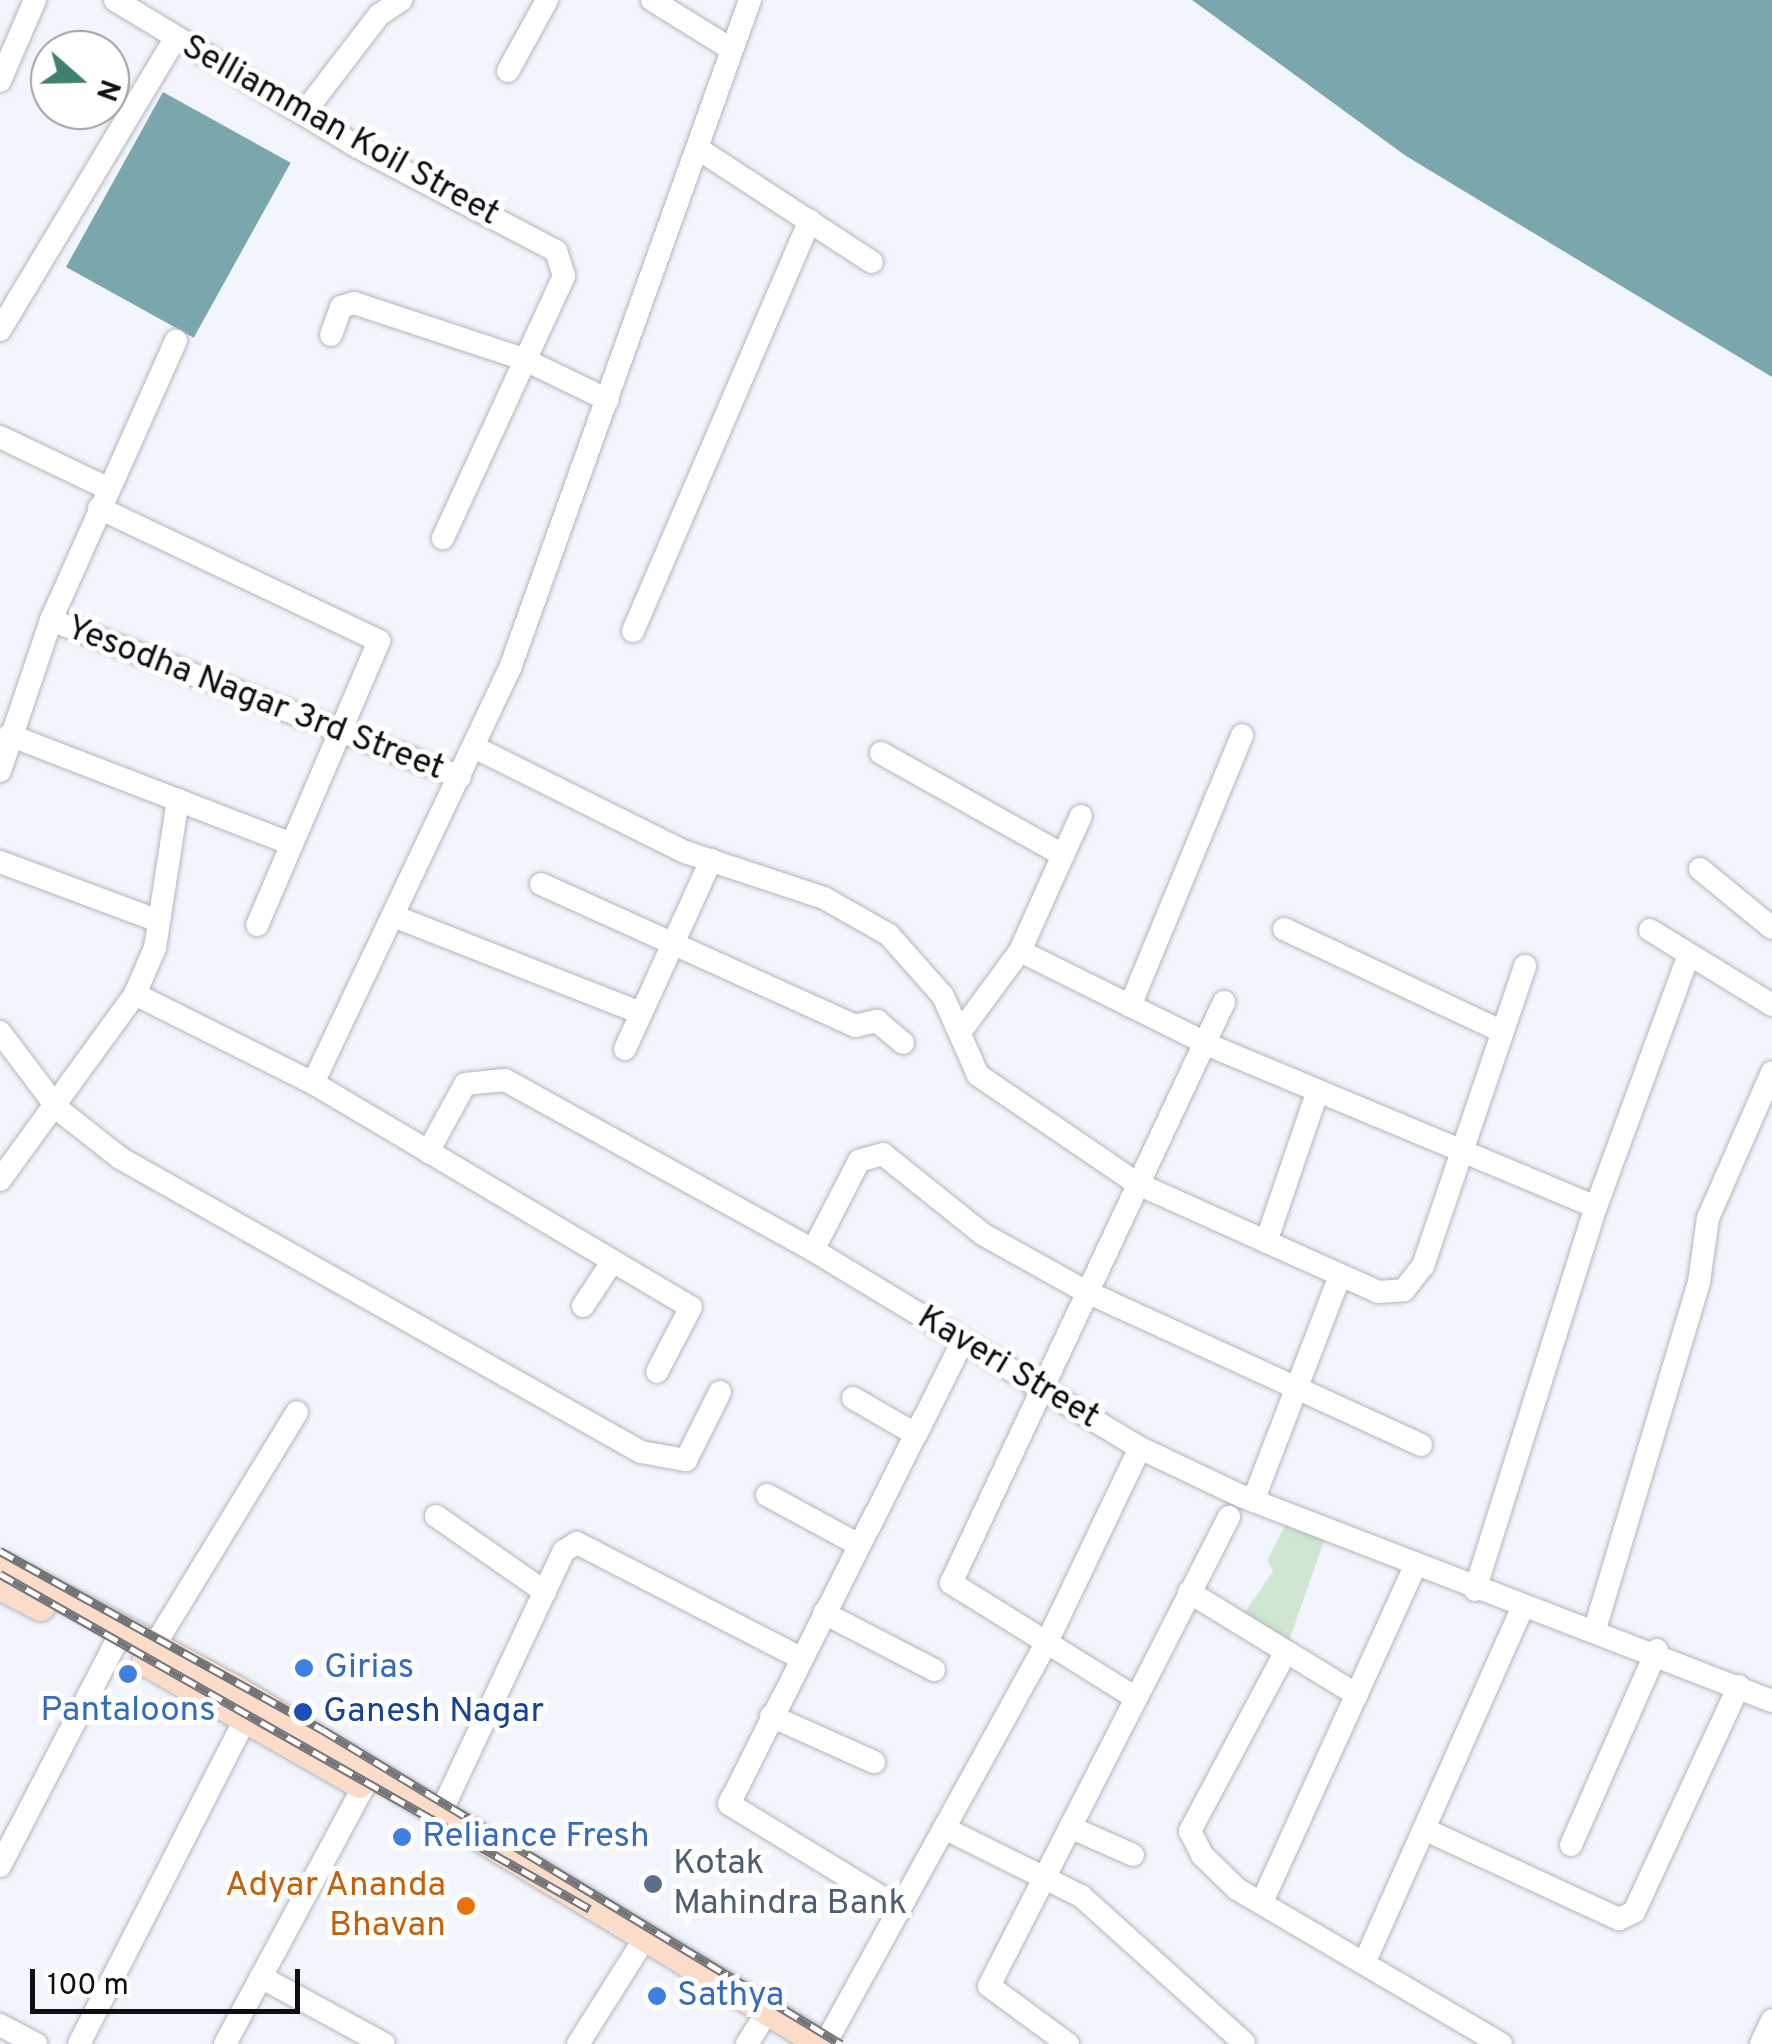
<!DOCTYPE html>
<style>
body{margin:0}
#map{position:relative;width:1772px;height:2044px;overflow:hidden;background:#f2f5fc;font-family:Overpass,sans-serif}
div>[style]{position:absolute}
.green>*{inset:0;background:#cfe6d2}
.water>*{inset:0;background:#79a7ac;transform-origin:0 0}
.roads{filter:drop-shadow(0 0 2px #b2b5bc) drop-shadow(0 0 2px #b2b5bc)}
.minor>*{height:22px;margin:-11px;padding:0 11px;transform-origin:11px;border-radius:11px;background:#fff}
.major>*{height:28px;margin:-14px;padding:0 14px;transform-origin:14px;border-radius:14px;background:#fadcc9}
.rail>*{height:9px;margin-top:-4.5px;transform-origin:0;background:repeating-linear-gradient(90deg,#fff 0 15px,#737579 0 30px);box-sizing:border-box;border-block:2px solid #737579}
.dots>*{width:28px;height:28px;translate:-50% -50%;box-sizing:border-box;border:5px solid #fff;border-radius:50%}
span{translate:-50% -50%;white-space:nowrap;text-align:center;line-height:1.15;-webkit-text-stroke:10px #fff;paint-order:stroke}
.street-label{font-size:35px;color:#0e0f11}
.shop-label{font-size:35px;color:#366cbe}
.left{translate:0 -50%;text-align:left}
.transit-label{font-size:35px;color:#164399}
.service-label{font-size:35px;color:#4e5e75}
.food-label{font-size:35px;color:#c56008}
.right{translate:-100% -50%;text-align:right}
.north{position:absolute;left:30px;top:30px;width:100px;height:100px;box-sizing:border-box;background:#fff;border:2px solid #9f9fa0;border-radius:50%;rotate:110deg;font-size:28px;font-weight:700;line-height:40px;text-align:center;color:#0e0f11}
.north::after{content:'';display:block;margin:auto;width:35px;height:45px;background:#40806f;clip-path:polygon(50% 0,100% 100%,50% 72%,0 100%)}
.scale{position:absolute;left:30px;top:1969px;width:270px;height:45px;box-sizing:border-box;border:5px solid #0e0f11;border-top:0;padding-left:12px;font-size:30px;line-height:35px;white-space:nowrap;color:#0e0f11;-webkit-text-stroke:8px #fff;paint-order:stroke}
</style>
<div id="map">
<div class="green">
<div style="clip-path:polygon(1287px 1522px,1325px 1538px,1284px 1655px,1237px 1624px,1273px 1571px,1267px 1560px)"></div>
</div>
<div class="water">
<div style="clip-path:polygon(1192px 0,1772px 0,1772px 377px,1406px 156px)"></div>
<div style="left:163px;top:92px;width:146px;height:200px;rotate:29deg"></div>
</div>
<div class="roads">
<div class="minor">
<div style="left:115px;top:0;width:284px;rotate:31.2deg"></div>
<div style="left:358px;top:147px;width:224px;rotate:27.7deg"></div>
<div style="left:556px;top:251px;width:26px;rotate:72deg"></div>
<div style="left:564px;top:276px;width:289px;rotate:114.8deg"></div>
<div style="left:652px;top:0;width:93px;rotate:31.8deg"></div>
<div style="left:508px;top:71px;width:81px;rotate:-61.2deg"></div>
<div style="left:0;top:81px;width:88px;rotate:-66.6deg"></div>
<div style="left:303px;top:114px;width:125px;rotate:-52.5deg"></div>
<div style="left:379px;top:15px;width:27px;rotate:-34deg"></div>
<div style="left:700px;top:150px;width:205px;rotate:33.1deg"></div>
<div style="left:0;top:330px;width:340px;rotate:-59deg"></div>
<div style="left:331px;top:335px;width:30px;rotate:-70deg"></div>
<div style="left:341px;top:307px;width:14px;rotate:-17deg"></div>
<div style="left:354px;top:303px;width:178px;rotate:18.3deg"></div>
<div style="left:523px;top:359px;width:94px;rotate:25.8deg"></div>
<div style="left:0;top:437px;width:119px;rotate:25.5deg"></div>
<div style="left:99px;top:508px;width:310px;rotate:25.4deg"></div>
<div style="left:379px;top:641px;width:309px;rotate:113.2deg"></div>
<div style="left:51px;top:620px;width:438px;rotate:21deg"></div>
<div style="left:633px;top:631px;width:447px;rotate:-66.7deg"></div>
<div style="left:9px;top:735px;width:303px;rotate:21.1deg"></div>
<div style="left:474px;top:747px;width:236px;rotate:26.5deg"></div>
<div style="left:685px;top:852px;width:146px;rotate:18.3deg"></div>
<div style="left:824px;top:898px;width:75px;rotate:29.6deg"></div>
<div style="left:889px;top:935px;width:81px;rotate:48.5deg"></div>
<div style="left:943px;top:996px;width:86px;rotate:66.1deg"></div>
<div style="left:978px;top:1075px;width:194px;rotate:34.3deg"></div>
<div style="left:1138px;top:1184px;width:263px;rotate:24.2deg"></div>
<div style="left:1378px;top:1292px;width:26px;rotate:-4deg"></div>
<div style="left:1404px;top:1290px;width:31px;rotate:-52deg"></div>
<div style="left:1423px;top:1266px;width:317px;rotate:-71.2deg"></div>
<div style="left:881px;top:753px;width:209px;rotate:29.3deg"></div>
<div style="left:1063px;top:855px;width:105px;rotate:114.1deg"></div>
<div style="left:0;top:771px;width:159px;rotate:-71.3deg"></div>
<div style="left:51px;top:620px;width:306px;rotate:-65.9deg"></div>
<div style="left:1063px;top:855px;width:43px;rotate:-65.2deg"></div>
<div style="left:0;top:862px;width:163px;rotate:20.4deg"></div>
<div style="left:1700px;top:869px;width:93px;rotate:39.3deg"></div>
<div style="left:541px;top:884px;width:345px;rotate:24.3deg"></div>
<div style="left:855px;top:1026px;width:23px;rotate:-13deg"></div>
<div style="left:877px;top:1021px;width:34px;rotate:40deg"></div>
<div style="left:396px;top:917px;width:263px;rotate:21.4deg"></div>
<div style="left:1284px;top:929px;width:240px;rotate:25.2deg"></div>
<div style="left:1650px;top:930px;width:143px;rotate:31.6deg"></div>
<div style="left:135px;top:994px;width:199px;rotate:26.6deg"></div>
<div style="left:313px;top:1083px;width:456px;rotate:-64.6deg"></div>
<div style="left:509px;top:671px;width:713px;rotate:-70.24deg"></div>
<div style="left:1130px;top:1006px;width:293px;rotate:-67.5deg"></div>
<div style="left:961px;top:1031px;width:99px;rotate:-53.6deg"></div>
<div style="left:1020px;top:951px;width:213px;rotate:26.4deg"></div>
<div style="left:1211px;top:1046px;width:417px;rotate:22.7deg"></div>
<div style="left:1596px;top:1207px;width:266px;rotate:-69.8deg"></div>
<div style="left:0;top:1032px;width:96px;rotate:53deg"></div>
<div style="left:58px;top:1109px;width:79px;rotate:38.3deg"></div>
<div style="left:120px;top:1158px;width:598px;rotate:29.44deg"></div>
<div style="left:641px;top:1452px;width:46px;rotate:10.1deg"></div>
<div style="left:686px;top:1460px;width:76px;rotate:-63.4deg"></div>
<div style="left:625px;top:1049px;width:208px;rotate:-65.5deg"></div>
<div style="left:313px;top:1083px;width:439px;rotate:30.7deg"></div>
<div style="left:691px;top:1307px;width:73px;rotate:117.6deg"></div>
<div style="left:428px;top:1152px;width:77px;rotate:-61.4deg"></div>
<div style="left:465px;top:1084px;width:40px;rotate:-5.7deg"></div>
<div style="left:505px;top:1080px;width:352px;rotate:28.9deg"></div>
<div style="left:0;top:1180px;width:230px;rotate:-54deg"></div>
<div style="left:135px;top:994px;width:50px;rotate:-66.5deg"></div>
<div style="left:155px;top:948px;width:150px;rotate:-81.2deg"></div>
<div style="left:1266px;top:1242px;width:157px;rotate:-71.1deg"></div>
<div style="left:583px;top:1306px;width:53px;rotate:-56.6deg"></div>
<div style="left:853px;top:1398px;width:72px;rotate:30.1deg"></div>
<div style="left:1421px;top:1445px;width:372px;rotate:-155.4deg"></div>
<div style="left:1083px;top:1290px;width:113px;rotate:-150.9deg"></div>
<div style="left:984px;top:1235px;width:129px;rotate:-141.3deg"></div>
<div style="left:883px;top:1154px;width:25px;rotate:164deg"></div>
<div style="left:859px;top:1161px;width:100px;rotate:117.3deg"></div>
<div style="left:813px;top:1250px;width:382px;rotate:31.2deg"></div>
<div style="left:1140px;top:1448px;width:112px;rotate:25.4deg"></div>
<div style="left:1241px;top:1496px;width:569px;rotate:21.11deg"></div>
<div style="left:767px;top:1495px;width:105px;rotate:28.5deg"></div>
<div style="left:1253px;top:1501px;width:241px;rotate:-68.9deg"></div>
<div style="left:436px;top:1516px;width:133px;rotate:34.9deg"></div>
<div style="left:1475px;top:1590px;width:402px;rotate:-72.5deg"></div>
<div style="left:1189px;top:1592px;width:197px;rotate:31.5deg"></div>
<div style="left:824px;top:1613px;width:124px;rotate:27.4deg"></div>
<div style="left:1595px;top:1629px;width:362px;rotate:-73.3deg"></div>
<div style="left:1699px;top:1282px;width:65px;rotate:-82deg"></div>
<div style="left:1708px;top:1218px;width:159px;rotate:-66.3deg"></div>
<div style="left:153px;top:1648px;width:276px;rotate:-58.6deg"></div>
<div style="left:1284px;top:1655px;width:200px;rotate:118.1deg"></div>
<div style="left:1190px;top:1831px;width:27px;rotate:63deg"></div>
<div style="left:1202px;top:1855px;width:49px;rotate:44.2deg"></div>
<div style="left:1237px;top:1889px;width:306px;rotate:30.4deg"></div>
<div style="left:1136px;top:1698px;width:218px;rotate:-148.1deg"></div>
<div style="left:951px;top:1583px;width:642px;rotate:-64.83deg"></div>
<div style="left:771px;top:1716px;width:113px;rotate:24.1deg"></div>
<div style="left:440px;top:1814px;width:291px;rotate:-64.8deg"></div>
<div style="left:564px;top:1551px;width:15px;rotate:-32deg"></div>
<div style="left:577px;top:1543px;width:252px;rotate:27.2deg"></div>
<div style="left:1070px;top:1827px;width:69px;rotate:24deg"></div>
<div style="left:944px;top:1828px;width:153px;rotate:26.4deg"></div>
<div style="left:1081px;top:1896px;width:219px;rotate:42deg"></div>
<div style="left:1424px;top:1829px;width:215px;rotate:24.8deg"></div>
<div style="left:1619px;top:1919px;width:17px;rotate:-25deg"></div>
<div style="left:1634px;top:1912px;width:249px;rotate:-65.1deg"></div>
<div style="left:1571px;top:1845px;width:213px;rotate:-66.2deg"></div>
<div style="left:0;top:1866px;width:265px;rotate:-62.6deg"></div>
<div style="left:1262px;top:1902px;width:367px;rotate:-65.5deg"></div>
<div style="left:899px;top:1908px;width:199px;rotate:-148.5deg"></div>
<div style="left:729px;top:1804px;width:519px;rotate:-63.19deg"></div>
<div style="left:1366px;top:1959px;width:385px;rotate:-66deg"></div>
<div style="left:261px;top:1977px;width:140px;rotate:28.6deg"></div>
<div style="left:0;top:2025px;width:41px;rotate:27.8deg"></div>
<div style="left:79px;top:2044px;width:360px;rotate:-62.9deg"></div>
<div style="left:225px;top:2044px;width:293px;rotate:-61.7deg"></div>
<div style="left:578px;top:2044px;width:129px;rotate:-57.7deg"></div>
<div style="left:747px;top:2044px;width:25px;rotate:-58deg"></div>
<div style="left:825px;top:2044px;width:459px;rotate:-61.1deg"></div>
<div style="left:1047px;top:1642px;width:215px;rotate:-64.4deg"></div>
<div style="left:1068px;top:2044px;width:98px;rotate:-143.7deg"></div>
<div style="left:989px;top:1986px;width:527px;rotate:-62.9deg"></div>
<div style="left:1761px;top:2044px;width:26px;rotate:-65deg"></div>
</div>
<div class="major">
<div style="left:0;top:1564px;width:268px;rotate:28.1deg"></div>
<div style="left:236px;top:1690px;width:685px;rotate:31.14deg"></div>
<div style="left:0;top:1586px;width:46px;rotate:27.1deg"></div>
<div style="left:146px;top:1662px;width:246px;rotate:29.7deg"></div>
</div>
</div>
<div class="rail">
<div style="left:0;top:1551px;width:369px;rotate:29deg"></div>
<div style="left:323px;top:1730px;width:606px;rotate:31.22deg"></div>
<div style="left:0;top:1574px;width:678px;rotate:29.59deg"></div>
</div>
<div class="dots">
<div style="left:304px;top:1668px;background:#3f7fe0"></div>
<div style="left:128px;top:1674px;background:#3f7fe0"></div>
<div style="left:303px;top:1712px;background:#1a4fb4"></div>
<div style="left:402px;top:1837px;background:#3f7fe0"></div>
<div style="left:653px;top:1884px;background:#5c6f8a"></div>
<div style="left:466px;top:1906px;background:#e8710a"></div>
<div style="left:657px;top:1996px;background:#3f7fe0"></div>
</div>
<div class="street-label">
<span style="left:340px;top:131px;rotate:29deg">Selliamman Koil Street</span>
<span style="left:255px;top:699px;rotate:21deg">Yesodha Nagar 3rd Street</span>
<span style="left:1008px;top:1368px;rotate:31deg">Kaveri Street</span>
</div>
<div class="shop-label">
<span class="left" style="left:324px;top:1668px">Girias</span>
<span style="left:128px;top:1711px">Pantaloons</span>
<span class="left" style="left:422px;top:1837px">Reliance Fresh</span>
<span class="left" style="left:677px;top:1996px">Sathya</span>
</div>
<div class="transit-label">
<span class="left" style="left:323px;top:1712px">Ganesh Nagar</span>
</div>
<div class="service-label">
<span class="left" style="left:673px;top:1884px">Kotak<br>Mahindra Bank</span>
</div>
<div class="food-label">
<span class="right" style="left:446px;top:1906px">Adyar Ananda<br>Bhavan</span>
</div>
<div class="north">N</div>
<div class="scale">100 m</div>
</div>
